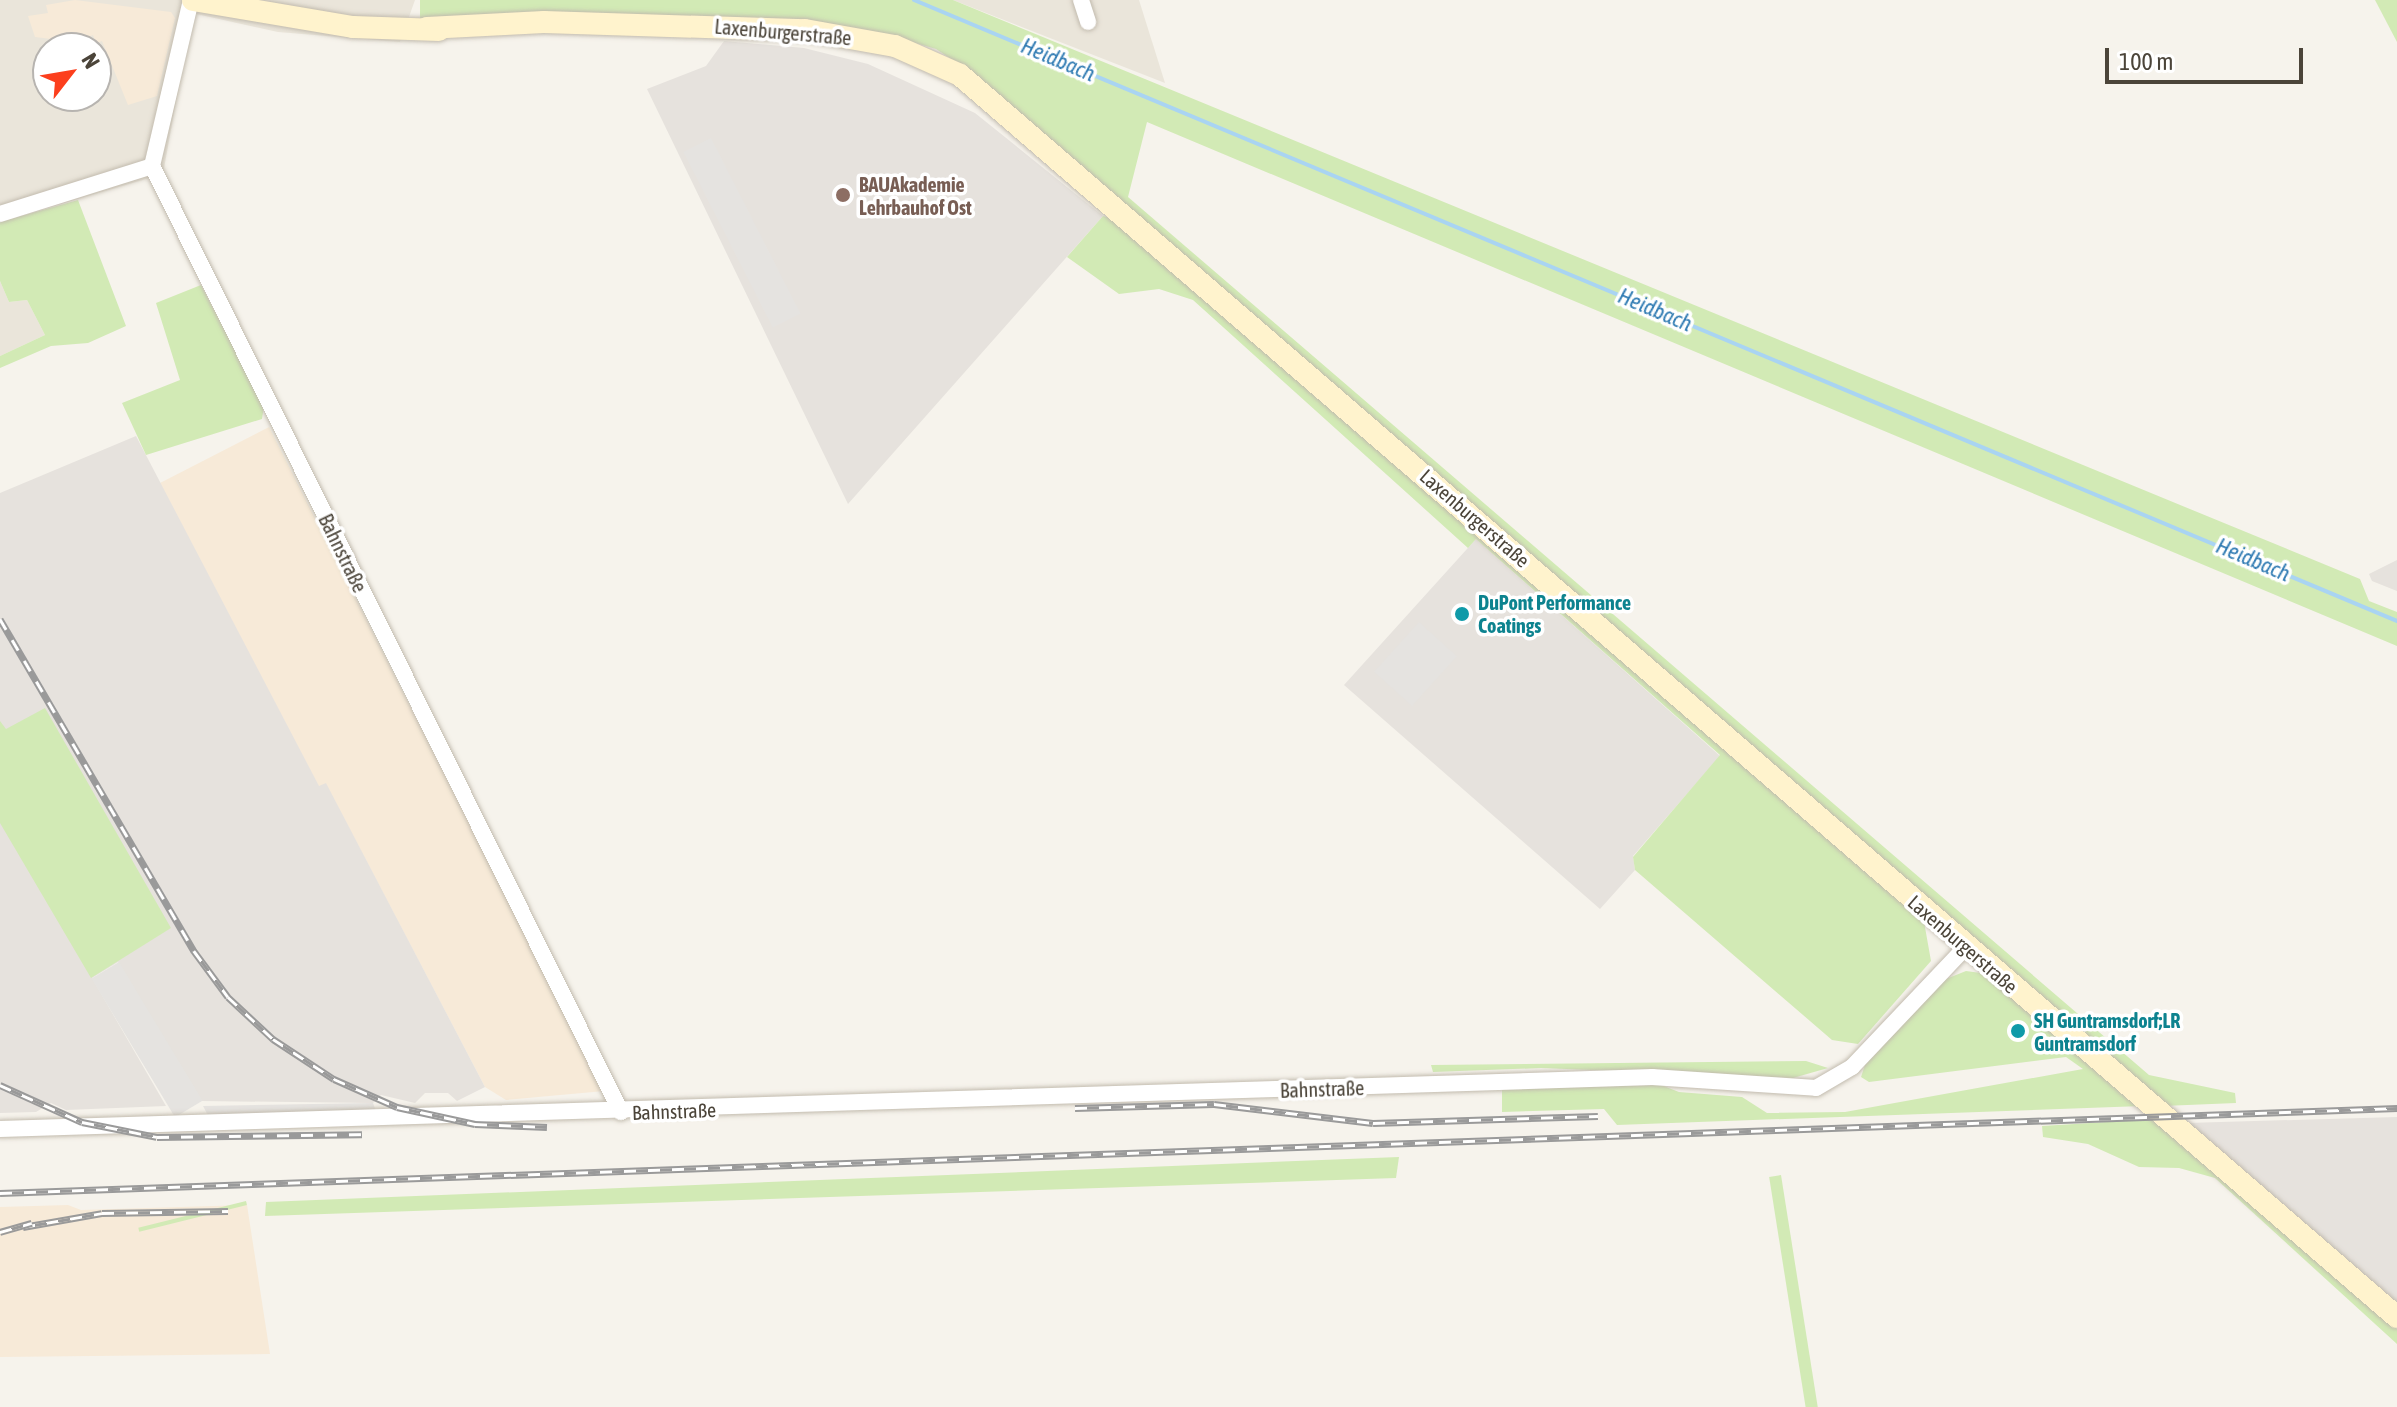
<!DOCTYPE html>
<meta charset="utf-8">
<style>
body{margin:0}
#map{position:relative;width:2397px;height:1407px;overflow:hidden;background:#f6f3ec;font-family:"Asap Condensed",sans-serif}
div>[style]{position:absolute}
.residential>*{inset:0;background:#eae5da}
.commercial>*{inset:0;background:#f7ead8}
.industrial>*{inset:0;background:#e6e2dd}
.green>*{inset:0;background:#d2eab5;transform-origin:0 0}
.parking>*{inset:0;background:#e5e3e0;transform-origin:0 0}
.stream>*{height:4px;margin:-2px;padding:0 2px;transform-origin:2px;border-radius:2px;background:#a9d4f2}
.roads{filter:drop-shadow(0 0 2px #c2bbae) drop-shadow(0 0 2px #c2bbae)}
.street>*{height:16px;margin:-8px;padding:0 8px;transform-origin:8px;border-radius:8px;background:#fff}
.secondary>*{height:22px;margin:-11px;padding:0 11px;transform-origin:11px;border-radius:11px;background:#fff3cd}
.rail>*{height:7px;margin-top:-3.5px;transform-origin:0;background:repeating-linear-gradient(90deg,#fff 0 12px,#9a9a9a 0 24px);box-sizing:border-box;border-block:2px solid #9a9a9a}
.dots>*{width:22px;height:22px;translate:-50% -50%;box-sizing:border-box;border:4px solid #fff;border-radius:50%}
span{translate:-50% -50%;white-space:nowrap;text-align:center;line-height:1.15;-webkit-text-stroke:7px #fff;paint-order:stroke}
.street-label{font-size:20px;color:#4b4439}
.education-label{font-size:20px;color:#785e54;font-weight:700}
.left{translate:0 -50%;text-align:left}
.culture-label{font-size:20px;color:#0d838f;font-weight:700}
.water-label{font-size:22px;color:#2e7ab2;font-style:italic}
.north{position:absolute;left:32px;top:32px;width:80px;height:80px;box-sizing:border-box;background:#fff;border:2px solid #b7b4b0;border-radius:50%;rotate:59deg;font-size:22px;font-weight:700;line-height:32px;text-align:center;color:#4b4439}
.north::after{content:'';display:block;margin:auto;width:28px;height:36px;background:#fc3f1d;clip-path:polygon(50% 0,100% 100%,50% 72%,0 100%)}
.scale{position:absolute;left:2105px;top:48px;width:198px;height:36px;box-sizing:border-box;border:4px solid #4b4439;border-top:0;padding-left:10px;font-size:24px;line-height:28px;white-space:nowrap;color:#4b4439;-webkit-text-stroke:6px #fff;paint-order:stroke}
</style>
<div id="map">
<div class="residential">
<div style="clip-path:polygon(evenodd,0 0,415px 0,400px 42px,278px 32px,192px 13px,163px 174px,0 222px,0 0,48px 48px,96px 48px,96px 96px,48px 96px,48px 48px)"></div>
<div style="clip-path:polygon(953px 0,1139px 0,1165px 83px)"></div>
<div style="clip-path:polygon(0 281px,9px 302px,27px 300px,45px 335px,0 356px)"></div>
</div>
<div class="commercial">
<div style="clip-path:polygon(75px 0,171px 12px,175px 18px,157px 96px,128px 105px,102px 41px,96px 43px,93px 35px,76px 42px,35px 37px,28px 16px,48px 13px,46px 5px)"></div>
<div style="clip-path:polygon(269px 427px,604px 1091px,506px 1100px,485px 1087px,326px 784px,319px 787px,160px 483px)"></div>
<div style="clip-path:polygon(68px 1205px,81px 1210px,247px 1205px,270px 1354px,0 1357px,0 1207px)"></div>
</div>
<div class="industrial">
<div style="clip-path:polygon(724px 41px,804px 48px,868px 64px,975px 113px,1103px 216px,848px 504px,647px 89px,706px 66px)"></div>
<div style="clip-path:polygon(136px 436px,319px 786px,326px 783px,485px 1087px,457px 1101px,448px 1093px,425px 1093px,415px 1103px,381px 1095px,373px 1103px,202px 1101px,118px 962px,92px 978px,166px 1106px,66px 1110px,51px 1103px,36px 1112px,0 1113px,0 493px)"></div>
<div style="clip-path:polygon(1476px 539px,1720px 756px,1633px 856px,1635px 870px,1600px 909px,1344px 685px)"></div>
<div style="clip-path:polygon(2397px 560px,2397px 591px,2372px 581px,2369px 574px)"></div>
<div style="clip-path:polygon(2397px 1117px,2397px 1306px,2187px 1123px)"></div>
</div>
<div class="green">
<div style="clip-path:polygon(420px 0,953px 0,2360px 579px,2369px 601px,2397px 612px,2397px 646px,1147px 122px,1128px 197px,2149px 1075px,2235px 1093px,2236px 1103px,2163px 1106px,977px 76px,936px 49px,881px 33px,693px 17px,420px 18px)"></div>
<div style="clip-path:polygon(2375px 0,2397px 0,2397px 42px)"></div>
<div style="clip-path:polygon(78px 200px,126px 326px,88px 343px,51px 346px,0 368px,0 356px,45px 335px,27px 300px,9px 302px,0 281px,0 222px)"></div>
<div style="clip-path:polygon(1103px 216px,1124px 222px,1923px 916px,1931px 961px,1858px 1044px,1832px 1040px,1635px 870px,1633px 857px,1720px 755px,1476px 539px,1468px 548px,1193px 300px,1159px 289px,1119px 294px,1067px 257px)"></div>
<div style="clip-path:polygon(201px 285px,264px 406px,262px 419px,146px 455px,122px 403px,180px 380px,156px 303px)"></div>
<div style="clip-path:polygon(45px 708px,171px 928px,91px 978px,0 823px,0 721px,6px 729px)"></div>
<div style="clip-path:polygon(1966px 971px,1988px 974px,2142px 1106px,1617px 1125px,1604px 1109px,1502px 1112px,1502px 1089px,1661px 1085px,1679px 1092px,1742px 1097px,1767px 1113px,1845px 1112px,2083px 1069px,2066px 1057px,1869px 1082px,1861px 1077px,1865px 1065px,1946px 979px)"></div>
<div style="clip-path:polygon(1806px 1061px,1828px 1068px,1793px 1078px,1541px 1068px,1433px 1072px,1431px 1065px)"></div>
<div style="clip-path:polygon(2155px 1119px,2397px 1329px,2397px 1344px,2215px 1178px,2179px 1168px,2139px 1167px,2088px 1144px,2043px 1137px,2042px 1126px)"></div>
<div style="clip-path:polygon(1399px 1157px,1396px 1178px,265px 1216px,266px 1202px)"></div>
<div style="left:1781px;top:1175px;width:235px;height:12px;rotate:81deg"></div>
<div style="left:246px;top:1201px;width:4px;height:111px;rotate:76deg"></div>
</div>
<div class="parking">
<div style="left:711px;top:138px;width:197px;height:31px;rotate:63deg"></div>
<div style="left:1419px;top:622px;width:51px;height:67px;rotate:42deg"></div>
<div style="left:119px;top:962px;width:162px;height:32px;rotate:59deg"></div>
<div style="clip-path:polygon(373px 1103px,377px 1114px,210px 1119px,203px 1106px)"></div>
</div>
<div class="stream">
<div style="left:914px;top:0;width:1608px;rotate:22.72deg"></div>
</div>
<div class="roads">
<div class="street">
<div style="left:1081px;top:0;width:23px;rotate:72deg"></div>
<div style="left:152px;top:166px;width:1056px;rotate:63.63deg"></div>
<div style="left:152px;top:166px;width:171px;rotate:-76.8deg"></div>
<div style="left:0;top:214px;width:159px;rotate:-17.5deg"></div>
<div style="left:0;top:1129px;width:1653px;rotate:-1.8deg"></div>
<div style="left:1652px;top:1077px;width:164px;rotate:3.8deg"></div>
<div style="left:1816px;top:1088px;width:42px;rotate:-30.3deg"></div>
<div style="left:1852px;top:1067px;width:166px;rotate:-46.5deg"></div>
</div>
<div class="secondary">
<div style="left:193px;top:0;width:162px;rotate:9.6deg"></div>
<div style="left:353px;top:27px;width:86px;rotate:2deg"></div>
<div style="left:427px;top:28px;width:117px;rotate:-2.9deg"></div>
<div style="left:544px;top:22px;width:261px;rotate:1.8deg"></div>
<div style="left:805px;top:30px;width:91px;rotate:10.1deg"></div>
<div style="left:895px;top:46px;width:71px;rotate:24deg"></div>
<div style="left:960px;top:75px;width:1899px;rotate:40.84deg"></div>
</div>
</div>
<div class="rail">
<div style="left:0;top:619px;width:385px;rotate:59.7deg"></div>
<div style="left:194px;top:951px;width:57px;rotate:53.5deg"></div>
<div style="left:228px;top:997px;width:62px;rotate:43deg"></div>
<div style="left:273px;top:1039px;width:73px;rotate:33.3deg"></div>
<div style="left:334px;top:1079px;width:69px;rotate:24deg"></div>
<div style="left:397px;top:1107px;width:80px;rotate:12.3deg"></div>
<div style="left:475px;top:1124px;width:72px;rotate:2.4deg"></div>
<div style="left:0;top:1085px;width:90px;rotate:24.3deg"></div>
<div style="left:82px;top:1122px;width:76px;rotate:11.3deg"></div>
<div style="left:157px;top:1137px;width:205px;rotate:-0.8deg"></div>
<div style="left:1075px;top:1108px;width:139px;rotate:-1.6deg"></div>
<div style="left:1214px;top:1104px;width:160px;rotate:6.8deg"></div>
<div style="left:1373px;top:1123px;width:225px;rotate:-1.8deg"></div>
<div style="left:0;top:1193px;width:2399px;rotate:-2.03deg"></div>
<div style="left:23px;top:1227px;width:80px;rotate:-10deg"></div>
<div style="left:102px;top:1213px;width:126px;rotate:-0.9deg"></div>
<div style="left:0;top:1232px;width:33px;rotate:-16deg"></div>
</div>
<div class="dots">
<div style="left:843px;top:195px;background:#8d6e63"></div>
<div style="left:1462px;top:614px;background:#0f9aa8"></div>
<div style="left:2018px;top:1031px;background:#0f9aa8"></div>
</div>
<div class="street-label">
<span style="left:783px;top:32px;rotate:5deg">Laxenburgerstraße</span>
<span style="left:1475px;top:518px;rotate:41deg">Laxenburgerstraße</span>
<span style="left:343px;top:553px;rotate:64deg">Bahnstraße</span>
<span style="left:1963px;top:944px;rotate:41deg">Laxenburgerstraße</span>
<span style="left:1322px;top:1089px;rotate:-2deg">Bahnstraße</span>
<span style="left:674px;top:1111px;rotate:-2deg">Bahnstraße</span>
</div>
<div class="education-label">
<span class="left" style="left:859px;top:196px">BAUAkademie<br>Lehrbauhof Ost</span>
</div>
<div class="culture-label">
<span class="left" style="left:1478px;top:614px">DuPont Performance<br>Coatings</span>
<span class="left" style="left:2034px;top:1032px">SH Guntramsdorf;LR<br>Guntramsdorf</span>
</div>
<div class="water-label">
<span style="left:1058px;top:60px;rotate:23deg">Heidbach</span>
<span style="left:1655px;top:310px;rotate:23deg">Heidbach</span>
<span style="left:2253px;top:560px;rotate:23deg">Heidbach</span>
</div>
<div class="north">N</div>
<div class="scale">100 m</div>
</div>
